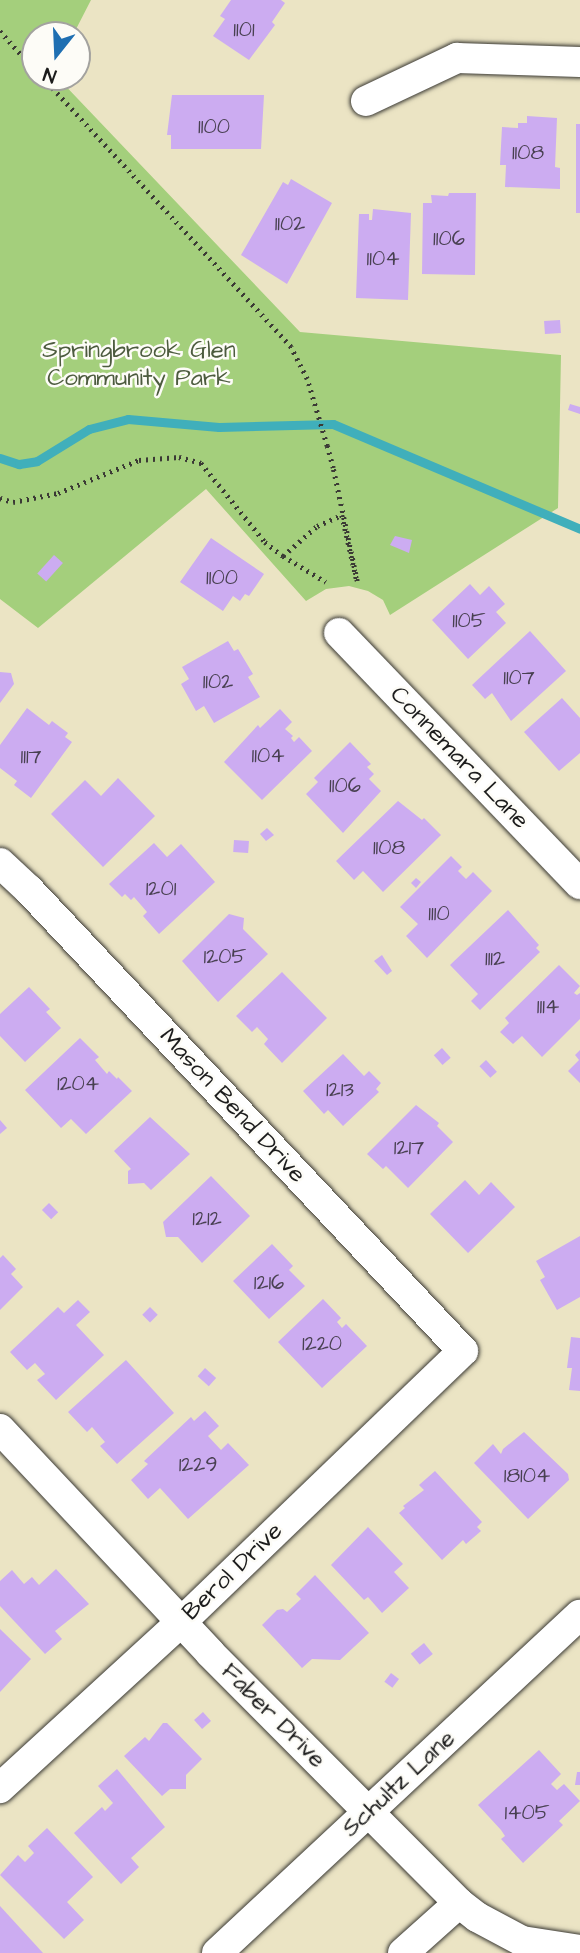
<!DOCTYPE html>
<style>
body{margin:0}
#map{position:relative;width:580px;height:1953px;overflow:hidden;background:#ebe4c4;font-family:"Architects Daughter",sans-serif}
div>[style]{position:absolute}
.green>*{inset:0;background:#a4cf7c}
.stream>*{height:9px;margin:-4.5px;padding:0 4.5px;transform-origin:4.5px;border-radius:4.5px;background:#40afbb}
.building>*{inset:0;background:#ccacf1;transform-origin:0 0}
.path>*{height:4.5px;margin-top:-2.25px;transform-origin:0;background:repeating-linear-gradient(90deg,#3b3a35 0 2px,transparent 0 7px)}
.roads{filter:drop-shadow(0 0 2px #3b3a35) drop-shadow(0 0 2px #3b3a35)}
.minor>*{height:30px;margin:-15px;padding:0 15px;transform-origin:15px;border-radius:15px;background:#fff}
span{translate:-50% -50%;white-space:nowrap;text-align:center;line-height:1.15;-webkit-text-stroke:5px #fdfcf7;paint-order:stroke}
.number-label{font-size:21px;color:#484051}
.number-label span{-webkit-text-stroke-width:0}
.park-label{font-size:24px;color:#4c5b3e}
.street-label{font-size:24px;color:#1c1c1c}
.north{position:absolute;left:21px;top:21px;width:70px;height:70px;box-sizing:border-box;background:#fdfcf7;border:2px solid #a3a29f;border-radius:50%;rotate:198deg;font-size:19px;font-weight:700;line-height:28px;text-align:center;color:#1c1c1c}
.north::after{content:'';display:block;margin:auto;width:24px;height:32px;background:#1f6fb2;clip-path:polygon(50% 0,100% 100%,50% 72%,0 100%)}
</style>
<div id="map">
<div class="green">
<div style="clip-path:polygon(0 0,91px 0,73px 35px,35px 35px,35px 77px,57px 77px,300px 332px,561px 355px,558px 508px,390px 615px,383px 600px,368px 591px,349px 586px,326px 589px,306px 601px,206px 489px,38px 628px,0 599px)"></div>
</div>
<div class="stream">
<div style="left:0;top:458px;width:20px;rotate:18deg"></div>
<div style="left:19px;top:464px;width:18px;rotate:-9deg"></div>
<div style="left:37px;top:461px;width:61px;rotate:-31.6deg"></div>
<div style="left:89px;top:429px;width:40px;rotate:-14.4deg"></div>
<div style="left:128px;top:419px;width:91px;rotate:5deg"></div>
<div style="left:219px;top:427px;width:114px;rotate:-1.5deg"></div>
<div style="left:333px;top:424px;width:268px;rotate:23deg"></div>
</div>
<div class="building">
<div style="clip-path:polygon(231px 0,281px 0,285px 3px,272px 22px,275px 25px,249px 60px,213px 36px,225px 19px,220px 16px)"></div>
<div style="clip-path:polygon(78px 51px,90px 58px,82px 72px,77px 69px)"></div>
<div style="clip-path:polygon(172px 95px,264px 95px,261px 149px,171px 149px,171px 135px,167px 135px)"></div>
<div style="clip-path:polygon(527px 116px,557px 118px,555px 167px,560px 168px,560px 189px,505px 187px,506px 165px,500px 165px,502px 127px,518px 128px,518px 123px,527px 123px)"></div>
<div style="left:576px;top:124px;width:4px;height:89px"></div>
<div style="clip-path:polygon(291px 179px,332px 203px,287px 284px,241px 255px,283px 182px,288px 185px)"></div>
<div style="clip-path:polygon(449px 193px,476px 193px,475px 275px,422px 274px,423px 203px,432px 203px,431px 195px,448px 196px)"></div>
<div style="clip-path:polygon(373px 209px,411px 213px,408px 300px,356px 298px,359px 214px,369px 214px,369px 220px,372px 220px)"></div>
<div style="left:560px;top:320px;width:13px;height:16px;rotate:86deg"></div>
<div style="clip-path:polygon(570px 404px,580px 407px,580px 414px,568px 410px)"></div>
<div style="clip-path:polygon(395px 536px,412px 540px,409px 553px,390px 545px)"></div>
<div style="clip-path:polygon(211px 538px,264px 574px,249px 596px,245px 594px,240px 601px,233px 596px,223px 611px,180px 582px)"></div>
<div style="left:54px;top:555px;width:12px;height:25px;rotate:42deg"></div>
<div style="clip-path:polygon(470px 584px,480px 595px,489px 586px,505px 604px,496px 612px,506px 623px,468px 659px,432px 620px)"></div>
<div style="clip-path:polygon(530px 631px,566px 671px,511px 721px,492px 693px,485px 699px,472px 685px)"></div>
<div style="clip-path:polygon(228px 641px,234px 651px,238px 649px,253px 674px,248px 677px,260px 697px,214px 723px,204px 706px,196px 711px,181px 684px,189px 679px,182px 667px)"></div>
<div style="clip-path:polygon(0 672px,11px 673px,14px 684px,0 703px)"></div>
<div style="clip-path:polygon(562px 698px,580px 718px,580px 753px,559px 771px,524px 732px)"></div>
<div style="clip-path:polygon(27px 708px,49px 725px,52px 721px,68px 733px,65px 737px,72px 742px,31px 798px,14px 785px,17px 781px,0 768px,0 745px)"></div>
<div style="clip-path:polygon(280px 709px,292px 722px,285px 729px,293px 736px,291px 738px,294px 742px,299px 737px,312px 751px,262px 800px,224px 762px,258px 725px,260px 728px)"></div>
<div style="clip-path:polygon(350px 742px,371px 764px,367px 767px,374px 774px,369px 779px,381px 791px,343px 833px,306px 794px,318px 782px,314px 778px)"></div>
<div style="clip-path:polygon(118px 778px,155px 816px,103px 867px,51px 814px,85px 780px,101px 796px)"></div>
<div style="clip-path:polygon(398px 801px,422px 820px,424px 818px,441px 835px,383px 892px,363px 871px,354px 880px,336px 861px)"></div>
<div style="clip-path:polygon(267px 828px,274px 835px,266px 841px,260px 834px)"></div>
<div style="left:234px;top:840px;width:15px;height:12px;rotate:4deg"></div>
<div style="clip-path:polygon(154px 843px,167px 857px,181px 844px,215px 882px,159px 934px,143px 916px,147px 912px,134px 897px,131px 900px,125px 894px,122px 897px,109px 884px)"></div>
<div style="clip-path:polygon(451px 856px,462px 867px,458px 871px,466px 879px,473px 872px,492px 891px,427px 958px,406px 936px,418px 924px,400px 907px)"></div>
<div style="clip-path:polygon(416px 878px,421px 882px,416px 888px,411px 883px)"></div>
<div style="clip-path:polygon(508px 910px,539px 945px,536px 948px,540px 952px,480px 1010px,471px 1001px,478px 994px,450px 965px)"></div>
<div style="clip-path:polygon(229px 914px,244px 918px,243px 929px,268px 954px,218px 1002px,182px 961px)"></div>
<div style="clip-path:polygon(382px 955px,392px 971px,387px 975px,374px 961px)"></div>
<div style="clip-path:polygon(559px 965px,580px 986px,574px 993px,577px 995px,580px 993px,580px 1019px,542px 1057px,522px 1036px,513px 1044px,500px 1032px,509px 1023px,505px 1018px)"></div>
<div style="clip-path:polygon(282px 972px,327px 1018px,282px 1063px,264px 1044px,268px 1039px,257px 1027px,252px 1032px,236px 1016px)"></div>
<div style="clip-path:polygon(29px 987px,50px 1009px,46px 1012px,61px 1028px,25px 1062px,0 1036px,0 1014px)"></div>
<div style="clip-path:polygon(80px 1038px,99px 1057px,95px 1060px,107px 1074px,109px 1071px,117px 1079px,118px 1077px,132px 1091px,86px 1134px,71px 1119px,61px 1128px,25px 1090px)"></div>
<div style="left:442px;top:1048px;width:13px;height:11px;rotate:48deg"></div>
<div style="clip-path:polygon(580px 1050px,580px 1083px,568px 1071px,579px 1060px,575px 1055px)"></div>
<div style="clip-path:polygon(343px 1054px,364px 1076px,369px 1071px,381px 1083px,376px 1089px,379px 1092px,343px 1126px,328px 1110px,324px 1114px,303px 1091px)"></div>
<div style="left:486px;top:1060px;width:16px;height:9px;rotate:47deg"></div>
<div style="clip-path:polygon(416px 1105px,439px 1123px,437px 1126px,453px 1142px,408px 1188px,386px 1166px,383px 1169px,367px 1154px)"></div>
<div style="clip-path:polygon(150px 1117px,190px 1154px,151px 1190px,144px 1183px,128px 1184px,128px 1171px,131px 1169px,114px 1151px)"></div>
<div style="clip-path:polygon(0 1120px,7px 1128px,0 1134px)"></div>
<div style="clip-path:polygon(211px 1176px,250px 1216px,202px 1263px,178px 1237px,166px 1237px,163px 1222px)"></div>
<div style="clip-path:polygon(465px 1180px,479px 1195px,491px 1182px,515px 1207px,468px 1253px,430px 1214px)"></div>
<div style="left:49px;top:1203px;width:13px;height:10px;rotate:45deg"></div>
<div style="clip-path:polygon(580px 1236px,580px 1297px,557px 1310px,540px 1280px,545px 1277px,536px 1261px)"></div>
<div style="clip-path:polygon(272px 1244px,293px 1266px,289px 1270px,305px 1286px,269px 1319px,233px 1281px)"></div>
<div style="clip-path:polygon(3px 1255px,16px 1269px,11px 1274px,23px 1287px,0 1310px,0 1258px)"></div>
<div style="clip-path:polygon(323px 1299px,341px 1318px,337px 1322px,342px 1328px,346px 1324px,367px 1346px,322px 1388px,278px 1342px)"></div>
<div style="clip-path:polygon(78px 1300px,90px 1312px,76px 1325px,104px 1355px,56px 1400px,37px 1380px,45px 1374px,35px 1363px,27px 1370px,10px 1352px,58px 1307px,64px 1313px)"></div>
<div style="left:150px;top:1307px;width:11px;height:11px;rotate:45deg"></div>
<div style="clip-path:polygon(571px 1337px,580px 1338px,580px 1391px,569px 1390px,572px 1368px,567px 1368px)"></div>
<div style="clip-path:polygon(126px 1360px,174px 1413px,117px 1464px,100px 1446px,105px 1442px,92px 1427px,87px 1432px,68px 1412px)"></div>
<div style="left:205px;top:1368px;width:15px;height:11px;rotate:42deg"></div>
<div style="clip-path:polygon(205px 1411px,219px 1426px,208px 1436px,221px 1450px,228px 1443px,249px 1465px,188px 1519px,160px 1488px,148px 1499px,131px 1480px,148px 1464px,144px 1461px,191px 1417px,194px 1421px)"></div>
<div style="clip-path:polygon(524px 1432px,568px 1474px,569px 1480px,528px 1519px,474px 1463px,493px 1444px,501px 1454px,503px 1449px)"></div>
<div style="clip-path:polygon(435px 1471px,482px 1522px,477px 1527px,481px 1531px,466px 1544px,463px 1540px,442px 1560px,399px 1513px,405px 1508px,403px 1506px,424px 1490px,419px 1485px)"></div>
<div style="clip-path:polygon(368px 1527px,403px 1564px,394px 1572px,409px 1588px,382px 1613px,368px 1597px,364px 1600px,331px 1565px)"></div>
<div style="clip-path:polygon(56px 1569px,89px 1604px,55px 1631px,62px 1639px,45px 1654px,0 1606px,0 1581px,12px 1570px,24px 1584px,32px 1577px,39px 1585px)"></div>
<div style="clip-path:polygon(315px 1575px,369px 1633px,340px 1660px,312px 1659px,302px 1668px,262px 1625px,277px 1610px,283px 1609px,287px 1612px,301px 1599px,296px 1594px)"></div>
<div style="clip-path:polygon(0 1629px,31px 1659px,0 1692px)"></div>
<div style="left:424px;top:1643px;width:14px;height:17px;rotate:51deg"></div>
<div style="left:391px;top:1673px;width:10px;height:11px;rotate:37deg"></div>
<div style="left:203px;top:1712px;width:12px;height:12px;rotate:48deg"></div>
<div style="clip-path:polygon(163px 1723px,167px 1723px,202px 1759px,186px 1775px,186px 1789px,170px 1789px,162px 1796px,124px 1756px,145px 1737px,149px 1741px)"></div>
<div style="clip-path:polygon(539px 1750px,561px 1774px,551px 1784px,557px 1790px,564px 1784px,580px 1801px,559px 1821px,563px 1825px,523px 1863px,501px 1839px,505px 1836px,501px 1830px,478px 1805px)"></div>
<div style="clip-path:polygon(117px 1769px,165px 1827px,131px 1858px,139px 1867px,121px 1884px,74px 1833px,102px 1807px,105px 1811px,113px 1803px,98px 1786px)"></div>
<div style="clip-path:polygon(577px 1772px,580px 1772px,580px 1785px,575px 1785px)"></div>
<div style="clip-path:polygon(47px 1828px,93px 1877px,67px 1902px,84px 1920px,64px 1939px,0 1875px,18px 1855px,25px 1862px,34px 1853px,28px 1846px)"></div>
<div style="clip-path:polygon(0 1906px,43px 1953px,0 1953px)"></div>
</div>
<div class="path">
<div style="left:0;top:31px;width:52px;rotate:48.1deg"></div>
<div style="left:0;top:498px;width:14px;rotate:17deg"></div>
<div style="left:13px;top:502px;width:46px;rotate:-11.3deg"></div>
<div style="left:58px;top:493px;width:87px;rotate:-22.2deg"></div>
<div style="left:139px;top:460px;width:40px;rotate:-4.3deg"></div>
<div style="left:179px;top:457px;width:23px;rotate:15deg"></div>
<div style="left:201px;top:463px;width:102px;rotate:51deg"></div>
<div style="left:265px;top:542px;width:23px;rotate:38deg"></div>
<div style="left:283px;top:556px;width:45px;rotate:-41.4deg"></div>
<div style="left:317px;top:526px;width:27px;rotate:-24deg"></div>
<div style="left:342px;top:515px;width:68px;rotate:77.2deg"></div>
<div style="left:357px;top:581px;width:116px;rotate:-102deg"></div>
<div style="left:333px;top:468px;width:23px;rotate:-105deg"></div>
<div style="left:327px;top:446px;width:70px;rotate:-106.6deg"></div>
<div style="left:307px;top:379px;width:36px;rotate:-117deg"></div>
<div style="left:291px;top:347px;width:367px;rotate:-132.7deg"></div>
<div style="left:283px;top:556px;width:50px;rotate:31.2deg"></div>
</div>
<div class="roads">
<div class="minor">
<div style="left:366px;top:101px;width:101px;rotate:-25.3deg"></div>
<div style="left:457px;top:58px;width:123px;rotate:1.9deg"></div>
<div style="left:339px;top:633px;width:348px;rotate:46.2deg"></div>
<div style="left:0;top:863px;width:40px;rotate:43deg"></div>
<div style="left:29px;top:890px;width:633px;rotate:46.73deg"></div>
<div style="left:463px;top:1351px;width:391px;rotate:136.1deg"></div>
<div style="left:181px;top:1622px;width:246px;rotate:137.5deg"></div>
<div style="left:0;top:1429px;width:307px;rotate:46.8deg"></div>
<div style="left:210px;top:1653px;width:353px;rotate:45.1deg"></div>
<div style="left:459px;top:1903px;width:23px;rotate:38deg"></div>
<div style="left:477px;top:1917px;width:51px;rotate:28.1deg"></div>
<div style="left:522px;top:1941px;width:59px;rotate:8.8deg"></div>
<div style="left:217px;top:1953px;width:496px;rotate:-43deg"></div>
<div style="left:403px;top:1953px;width:75px;rotate:-41.8deg"></div>
</div>
</div>
<div class="number-label">
<span style="left:244px;top:30px">1101</span>
<span style="left:214px;top:127px">1100</span>
<span style="left:528px;top:153px">1108</span>
<span style="left:290px;top:224px">1102</span>
<span style="left:449px;top:239px">1106</span>
<span style="left:383px;top:259px">1104</span>
<span style="left:222px;top:578px">1100</span>
<span style="left:469px;top:621px">1105</span>
<span style="left:519px;top:678px">1107</span>
<span style="left:218px;top:682px">1102</span>
<span style="left:268px;top:756px">1104</span>
<span style="left:31px;top:757px">1117</span>
<span style="left:345px;top:786px">1106</span>
<span style="left:389px;top:848px">1108</span>
<span style="left:161px;top:889px">1201</span>
<span style="left:439px;top:914px">1110</span>
<span style="left:225px;top:957px">1205</span>
<span style="left:495px;top:959px">1112</span>
<span style="left:548px;top:1007px">1114</span>
<span style="left:78px;top:1084px">1204</span>
<span style="left:340px;top:1090px">1213</span>
<span style="left:409px;top:1148px">1217</span>
<span style="left:207px;top:1219px">1212</span>
<span style="left:269px;top:1283px">1216</span>
<span style="left:322px;top:1344px">1220</span>
<span style="left:198px;top:1465px">1229</span>
<span style="left:527px;top:1476px">18104</span>
<span style="left:527px;top:1813px">1405</span>
</div>
<div class="park-label">
<span style="left:139px;top:365px">Springbrook Glen<br>Community Park</span>
</div>
<div class="street-label">
<span style="left:459px;top:758px;rotate:46deg">Connemara Lane</span>
<span style="left:232px;top:1106px;rotate:47deg">Mason Bend Drive</span>
<span style="left:233px;top:1572px;rotate:-44deg">Berol Drive</span>
<span style="left:273px;top:1716px;rotate:45deg">Faber Drive</span>
<span style="left:399px;top:1784px;rotate:-43deg">Schultz Lane</span>
</div>
<div class="north">N</div>
</div>
